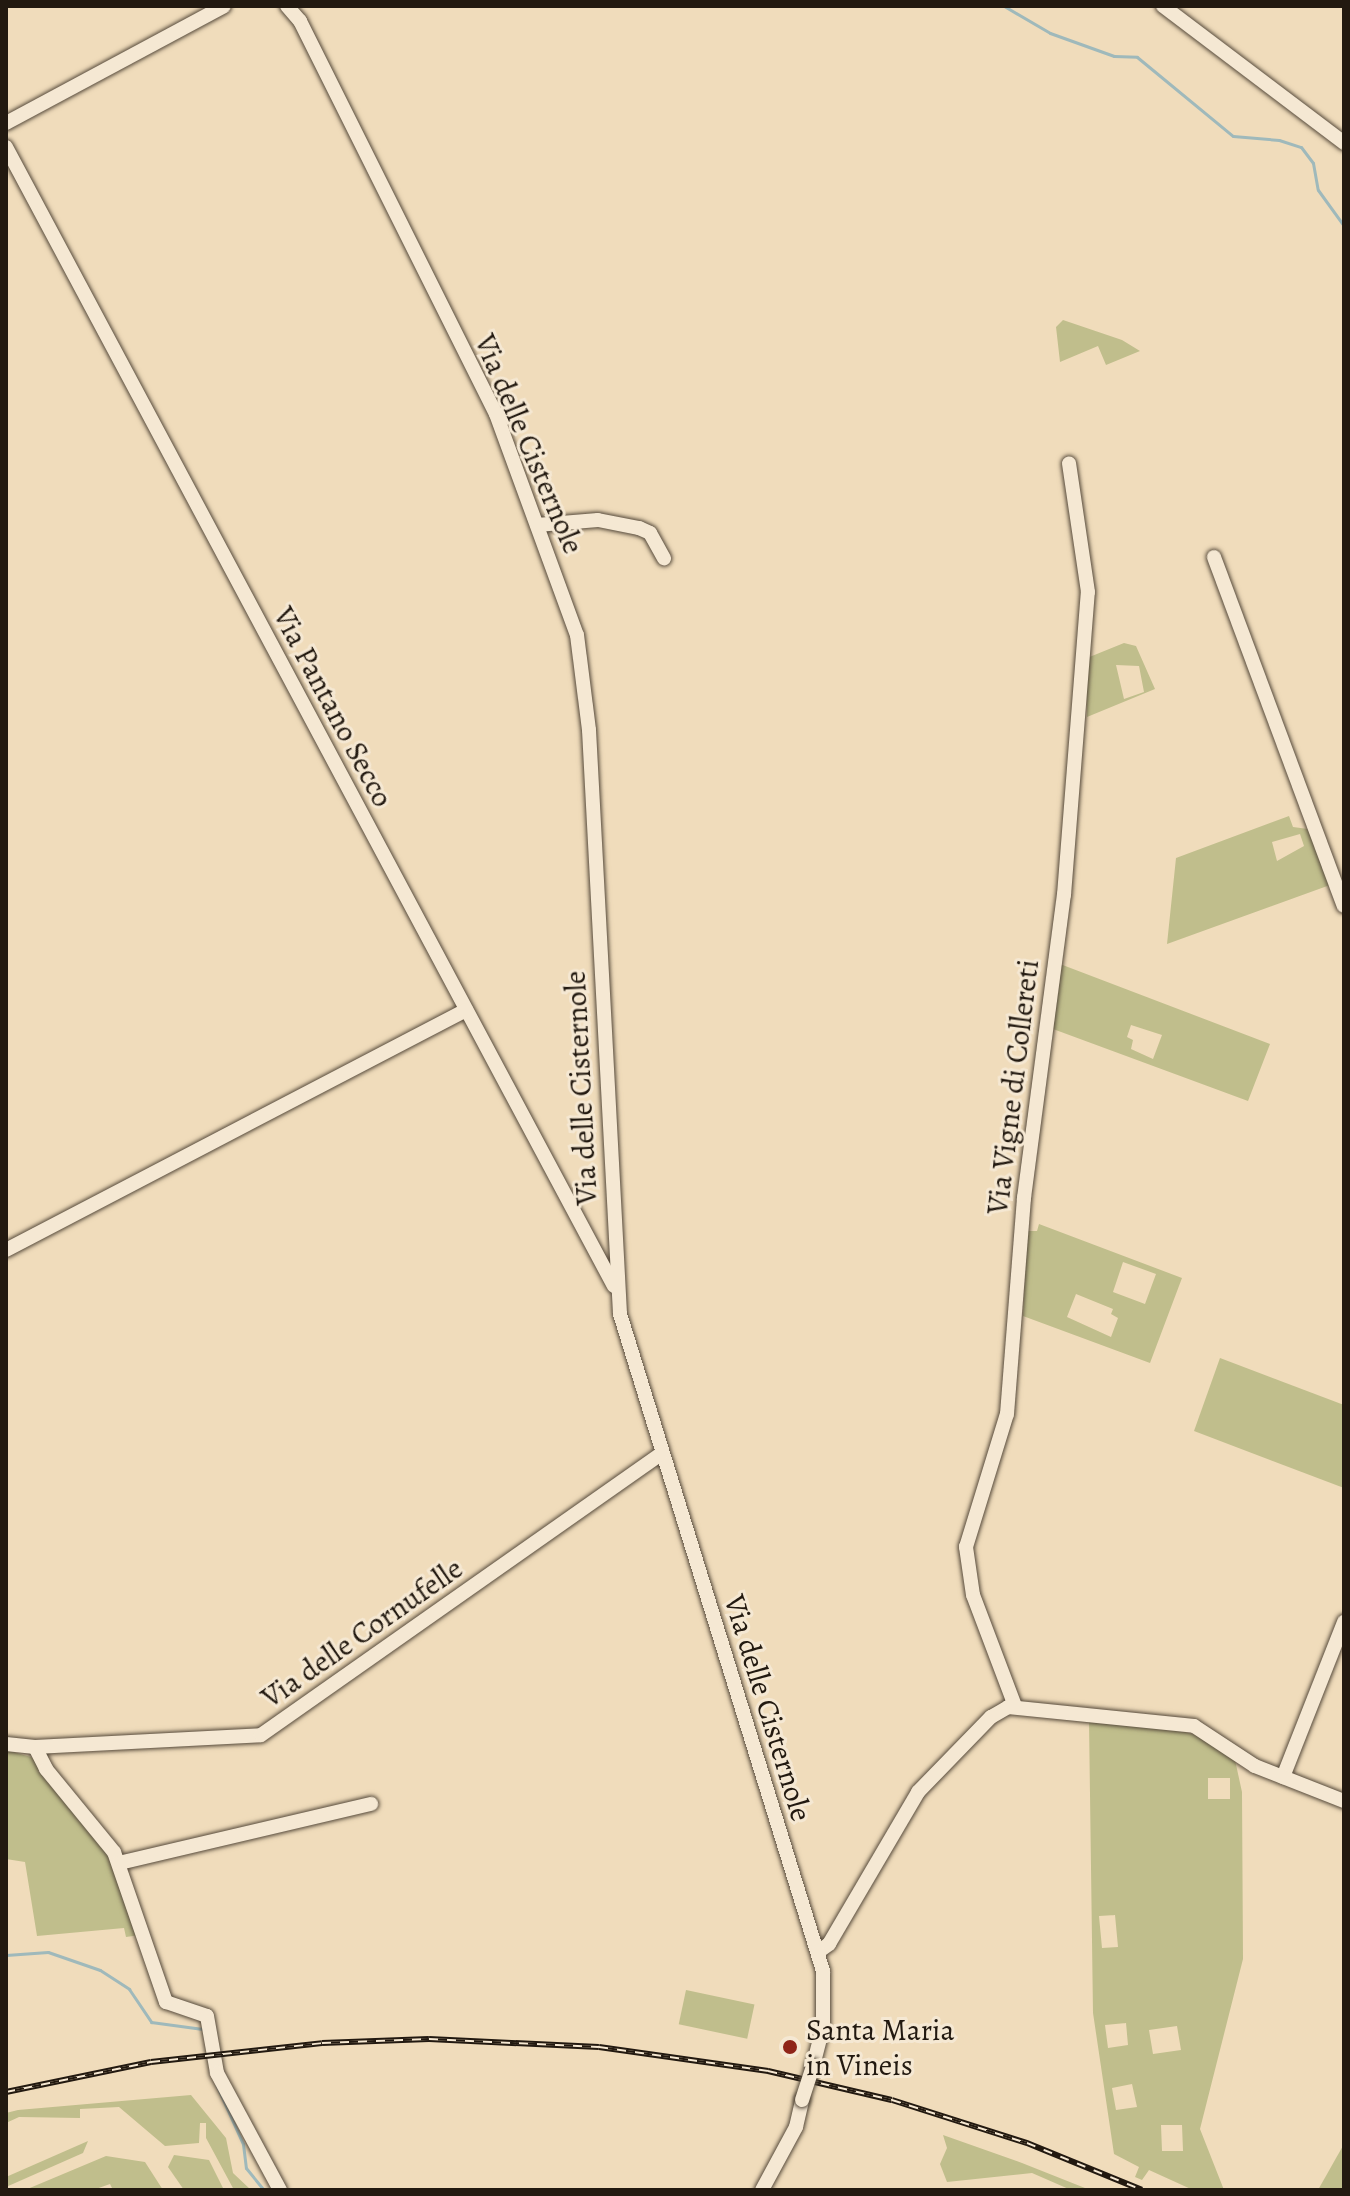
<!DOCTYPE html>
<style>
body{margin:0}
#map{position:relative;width:1350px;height:2196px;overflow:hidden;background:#f0dcbb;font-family:Alegreya,serif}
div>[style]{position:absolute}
.green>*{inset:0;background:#c0be8c;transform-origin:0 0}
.stream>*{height:3px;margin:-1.5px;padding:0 1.5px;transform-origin:1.5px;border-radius:1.5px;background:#9fb9bb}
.roads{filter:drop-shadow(0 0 2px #564a3b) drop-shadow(0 0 2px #564a3b)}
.minor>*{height:14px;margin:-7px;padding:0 7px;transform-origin:7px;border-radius:7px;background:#f5e8d3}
.rail>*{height:6px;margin-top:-3px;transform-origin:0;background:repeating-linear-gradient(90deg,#f5e8d3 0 9px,#221910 0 18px);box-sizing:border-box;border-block:2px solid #221910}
.bridges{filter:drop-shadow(0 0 2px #564a3b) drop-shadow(0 0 2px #564a3b)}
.minor-bridge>*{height:14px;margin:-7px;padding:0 7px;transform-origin:7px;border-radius:7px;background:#f5e8d3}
.dots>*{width:22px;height:22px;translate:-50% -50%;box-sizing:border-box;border:4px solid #f5e8d3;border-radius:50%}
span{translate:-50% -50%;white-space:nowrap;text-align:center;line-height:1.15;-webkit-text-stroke:6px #f5e8d3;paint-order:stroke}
.street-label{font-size:30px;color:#221910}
.poi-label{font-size:30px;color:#221910}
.left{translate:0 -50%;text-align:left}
.frame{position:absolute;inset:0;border:8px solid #221910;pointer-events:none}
</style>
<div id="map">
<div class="green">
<div style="clip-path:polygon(1063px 320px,1122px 340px,1140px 351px,1106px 365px,1098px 346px,1060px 362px,1056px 327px)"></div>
<div style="clip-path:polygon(evenodd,1124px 643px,1136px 646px,1155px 689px,1087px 717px,1087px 658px,1124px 643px,1116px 665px,1139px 666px,1144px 692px,1124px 699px,1116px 665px)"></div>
<div style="clip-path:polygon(evenodd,1289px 816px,1293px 827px,1308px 829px,1330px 885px,1167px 944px,1176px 858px,1289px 816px,1300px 834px,1304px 846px,1277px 861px,1272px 842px,1300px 834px)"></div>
<div style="clip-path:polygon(evenodd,1060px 964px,1270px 1044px,1248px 1101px,1053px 1029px,1060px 964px,1131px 1025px,1162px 1035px,1153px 1059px,1131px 1049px,1133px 1040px,1127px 1037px,1131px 1025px)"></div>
<div style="clip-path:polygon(evenodd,1039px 1224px,1182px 1278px,1150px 1363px,1023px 1316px,1027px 1231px,1037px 1231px,1039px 1224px,1123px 1262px,1156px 1274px,1145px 1304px,1113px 1292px,1123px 1262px,1039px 1224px,1076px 1294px,1113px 1309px,1111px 1314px,1118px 1318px,1111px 1337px,1067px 1317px,1076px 1294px)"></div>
<div style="clip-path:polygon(1220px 1358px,1344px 1405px,1344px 1488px,1194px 1431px)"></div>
<div style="clip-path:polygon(evenodd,1089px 1722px,1185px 1732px,1206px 1738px,1235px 1760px,1242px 1792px,1243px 1959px,1200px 2129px,1224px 2190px,1193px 2190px,1149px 2170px,1142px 2180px,1135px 2177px,1139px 2167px,1114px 2154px,1093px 2013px,1089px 1722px,1208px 1778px,1230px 1778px,1230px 1799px,1208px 1799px,1208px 1778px,1089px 1722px,1115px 1915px,1118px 1947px,1102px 1948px,1099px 1916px,1115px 1915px,1089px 1722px,1126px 2023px,1128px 2045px,1108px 2048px,1105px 2025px,1126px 2023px,1089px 1722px,1177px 2026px,1181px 2050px,1153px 2054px,1149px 2030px,1177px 2026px,1089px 1722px,1132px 2084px,1137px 2107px,1116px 2110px,1112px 2088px,1132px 2084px,1089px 1722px,1161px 2125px,1182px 2125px,1183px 2151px,1162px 2151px,1161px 2125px)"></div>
<div style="clip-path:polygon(6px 1750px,31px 1757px,45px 1769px,109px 1846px,140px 1935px,126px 1937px,124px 1928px,37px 1936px,25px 1862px,6px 1859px)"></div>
<div style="left:686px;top:1990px;width:70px;height:35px;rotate:12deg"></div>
<div style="clip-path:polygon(191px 2095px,226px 2138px,233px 2173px,251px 2190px,234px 2190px,206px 2138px,206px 2123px,200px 2123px,199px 2143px,165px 2146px,119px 2107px,80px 2109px,80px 2118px,19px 2117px,6px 2123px,6px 2113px,18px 2110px)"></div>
<div style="clip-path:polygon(943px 2135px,1022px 2163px,1090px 2190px,1071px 2190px,1032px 2173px,947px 2182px,940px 2164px,947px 2148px)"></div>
<div style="clip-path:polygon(88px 2141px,83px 2153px,6px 2187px,6px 2177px)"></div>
<div style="clip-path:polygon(1344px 2144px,1344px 2190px,1318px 2190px)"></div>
<div style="clip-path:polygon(174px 2155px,209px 2160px,224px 2190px,184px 2190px,168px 2167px)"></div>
<div style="clip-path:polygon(106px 2156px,145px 2162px,163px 2190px,113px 2190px,110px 2184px,93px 2190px,25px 2190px)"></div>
</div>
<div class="stream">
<div style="left:1004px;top:6px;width:53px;rotate:30.4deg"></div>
<div style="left:1050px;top:33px;width:68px;rotate:19.8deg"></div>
<div style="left:1114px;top:56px;width:23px;rotate:2deg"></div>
<div style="left:1137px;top:57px;width:124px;rotate:39.5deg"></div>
<div style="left:1233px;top:136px;width:46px;rotate:5deg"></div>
<div style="left:1279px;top:140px;width:23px;rotate:18deg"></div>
<div style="left:1301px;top:147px;width:20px;rotate:53deg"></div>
<div style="left:1313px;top:163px;width:27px;rotate:80deg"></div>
<div style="left:1318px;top:190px;width:44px;rotate:54.2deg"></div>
<div style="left:6px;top:1955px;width:42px;rotate:-4.1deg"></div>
<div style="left:48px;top:1952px;width:55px;rotate:19.1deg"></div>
<div style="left:100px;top:1970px;width:35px;rotate:33deg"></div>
<div style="left:129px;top:1989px;width:40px;rotate:56deg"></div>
<div style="left:151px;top:2022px;width:52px;rotate:7.7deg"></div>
<div style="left:216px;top:2084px;width:66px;rotate:65.8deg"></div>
<div style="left:243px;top:2144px;width:24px;rotate:83deg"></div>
<div style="left:246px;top:2168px;width:28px;rotate:51deg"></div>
</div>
<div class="roads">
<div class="minor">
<div style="left:287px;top:6px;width:20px;rotate:49deg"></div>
<div style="left:300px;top:21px;width:439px;rotate:63.5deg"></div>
<div style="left:496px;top:414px;width:235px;rotate:69.9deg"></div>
<div style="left:577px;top:635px;width:96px;rotate:82.8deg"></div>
<div style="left:589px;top:730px;width:585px;rotate:86.96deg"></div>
<div style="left:620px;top:1314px;width:688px;rotate:72.83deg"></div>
<div style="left:823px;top:1971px;width:56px;rotate:90deg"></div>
<div style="left:823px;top:2027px;width:40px;rotate:104.4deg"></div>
<div style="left:1163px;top:6px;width:227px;rotate:37.1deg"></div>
<div style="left:6px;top:123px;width:247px;rotate:-28.2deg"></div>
<div style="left:6px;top:147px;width:1291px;rotate:61.91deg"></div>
<div style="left:537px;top:525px;width:61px;rotate:-4.7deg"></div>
<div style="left:598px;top:520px;width:42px;rotate:11deg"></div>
<div style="left:639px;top:528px;width:12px;rotate:24deg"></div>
<div style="left:650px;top:533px;width:29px;rotate:61deg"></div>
<div style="left:1214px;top:557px;width:372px;rotate:69.6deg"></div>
<div style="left:6px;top:1250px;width:519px;rotate:-27.55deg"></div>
<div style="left:1015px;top:1706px;width:119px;rotate:-110.7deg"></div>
<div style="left:973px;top:1595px;width:49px;rotate:-98.3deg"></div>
<div style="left:966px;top:1547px;width:139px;rotate:-72.9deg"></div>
<div style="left:1007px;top:1414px;width:217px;rotate:-85.5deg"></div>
<div style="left:1024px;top:1198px;width:306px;rotate:-82.5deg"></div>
<div style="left:1064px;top:895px;width:304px;rotate:-85.5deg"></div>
<div style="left:1088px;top:592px;width:130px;rotate:-98.4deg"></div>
<div style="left:6px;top:1744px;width:29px;rotate:6deg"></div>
<div style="left:35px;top:1747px;width:226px;rotate:-3deg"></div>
<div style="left:261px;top:1735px;width:490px;rotate:-35.1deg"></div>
<div style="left:35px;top:1747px;width:25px;rotate:63deg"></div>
<div style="left:46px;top:1769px;width:107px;rotate:50.7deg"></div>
<div style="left:114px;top:1852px;width:159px;rotate:70.9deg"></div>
<div style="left:166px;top:2002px;width:43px;rotate:18.9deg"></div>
<div style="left:207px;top:2016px;width:58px;rotate:80deg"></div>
<div style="left:217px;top:2073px;width:133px;rotate:61.7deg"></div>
<div style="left:1283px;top:1777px;width:167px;rotate:-68.5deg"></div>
<div style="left:119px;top:1863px;width:259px;rotate:-13.2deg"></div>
<div style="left:818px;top:1952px;width:14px;rotate:-36deg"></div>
<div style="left:829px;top:1944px;width:176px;rotate:-59.6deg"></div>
<div style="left:918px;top:1792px;width:105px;rotate:-45.8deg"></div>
<div style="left:991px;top:1717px;width:20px;rotate:-30deg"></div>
<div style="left:1008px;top:1707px;width:187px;rotate:5.8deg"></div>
<div style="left:1194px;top:1726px;width:73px;rotate:33.3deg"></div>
<div style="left:1255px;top:1766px;width:96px;rotate:21.5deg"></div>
<div style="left:762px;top:2190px;width:72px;rotate:-61.6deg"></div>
<div style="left:796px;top:2127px;width:28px;rotate:-77deg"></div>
</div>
</div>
<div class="rail">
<div style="left:6px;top:2092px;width:148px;rotate:-11.7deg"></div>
<div style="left:151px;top:2062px;width:172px;rotate:-6.3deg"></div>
<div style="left:322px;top:2043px;width:107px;rotate:-2.1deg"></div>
<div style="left:429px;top:2039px;width:170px;rotate:2.7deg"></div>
<div style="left:599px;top:2047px;width:171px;rotate:8.1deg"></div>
<div style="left:768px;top:2071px;width:127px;rotate:13.2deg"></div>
<div style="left:892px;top:2100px;width:142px;rotate:17.7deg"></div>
<div style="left:1027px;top:2143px;width:124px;rotate:22.2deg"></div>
</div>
<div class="bridges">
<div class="minor-bridge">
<div style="left:802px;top:2100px;width:36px;rotate:-72deg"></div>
</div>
</div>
<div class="dots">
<div style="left:790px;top:2047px;background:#8f2418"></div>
</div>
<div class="street-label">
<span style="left:529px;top:444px;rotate:67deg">Via delle Cisternole</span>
<span style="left:333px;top:707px;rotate:62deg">Via Pantano Secco</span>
<span style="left:1013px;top:1087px;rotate:-83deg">Via Vigne di Collereti</span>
<span style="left:581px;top:1088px;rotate:-93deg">Via delle Cisternole</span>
<span style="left:362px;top:1633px;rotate:-35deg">Via delle Cornufelle</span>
<span style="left:768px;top:1708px;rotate:73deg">Via delle Cisternole</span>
</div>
<div class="poi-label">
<span class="left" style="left:806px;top:2047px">Santa Maria<br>in Vineis</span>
</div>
<div class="frame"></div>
</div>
